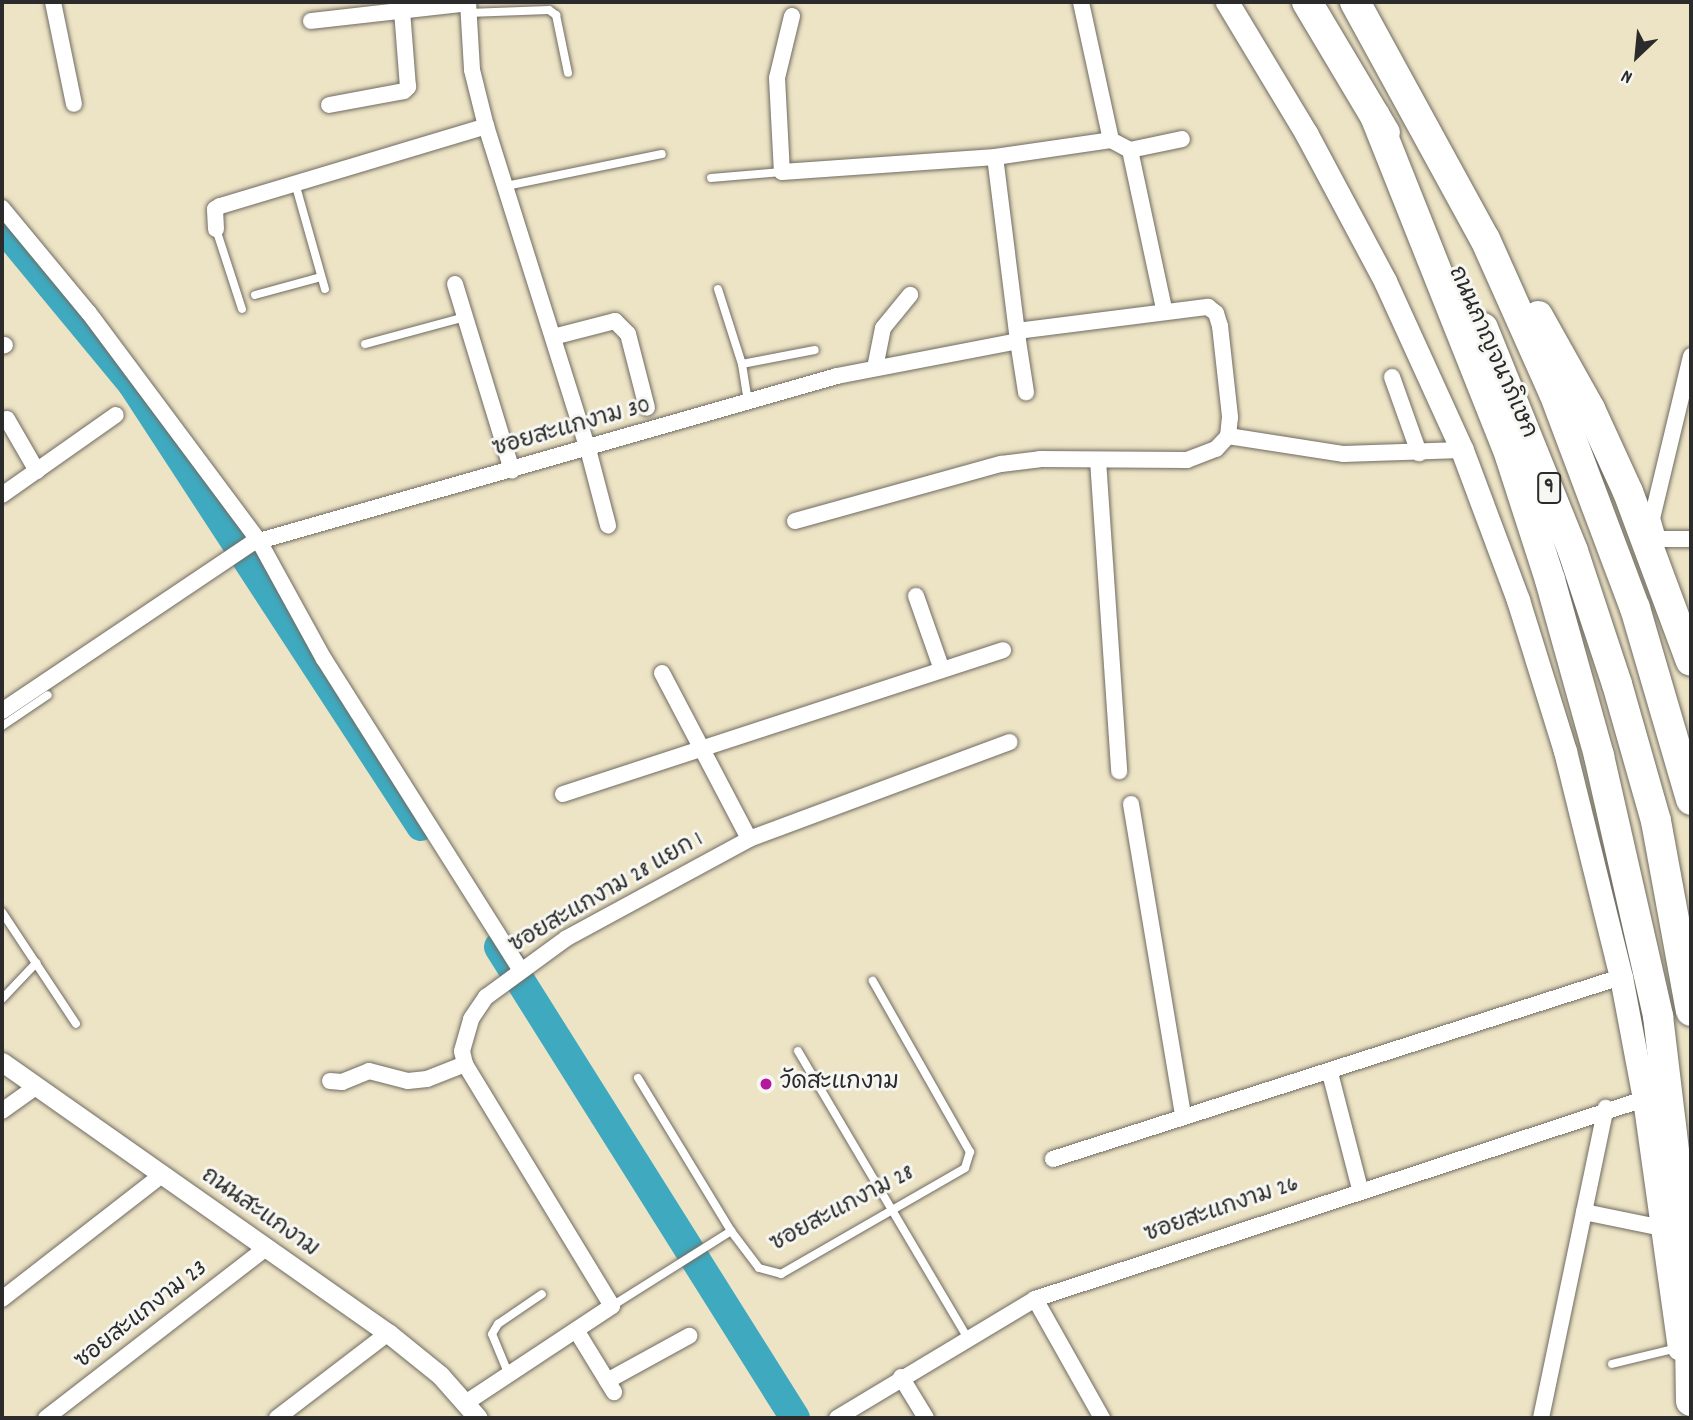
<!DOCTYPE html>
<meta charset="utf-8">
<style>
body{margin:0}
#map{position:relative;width:1693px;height:1420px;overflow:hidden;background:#ede3c5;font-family:Dekko,"Playpen Sans Thai",sans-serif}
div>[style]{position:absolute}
.river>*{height:30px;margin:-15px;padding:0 15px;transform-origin:15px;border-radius:15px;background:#3fa9bf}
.roads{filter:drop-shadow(0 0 2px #6f6b61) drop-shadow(0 0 2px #6f6b61)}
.service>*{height:8px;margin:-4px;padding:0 4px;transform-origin:4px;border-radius:4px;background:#fff}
.minor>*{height:16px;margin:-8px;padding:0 8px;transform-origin:8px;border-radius:8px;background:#fff}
.tertiary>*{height:19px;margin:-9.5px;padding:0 9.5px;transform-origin:9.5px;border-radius:9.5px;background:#fff}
.secondary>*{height:23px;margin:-11.5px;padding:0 11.5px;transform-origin:11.5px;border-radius:11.5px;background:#fff}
.motorway>*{height:30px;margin:-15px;padding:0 15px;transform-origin:15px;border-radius:15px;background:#fff}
.dots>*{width:19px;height:19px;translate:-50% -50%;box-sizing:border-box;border:4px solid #f6f6f2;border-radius:50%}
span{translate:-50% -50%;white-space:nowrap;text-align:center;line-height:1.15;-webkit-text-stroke:6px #f6f6f2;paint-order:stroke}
.shield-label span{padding:2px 5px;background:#f6f6f2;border:2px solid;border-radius:5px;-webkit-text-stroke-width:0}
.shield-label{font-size:21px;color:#2b2b2b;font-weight:700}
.street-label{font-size:23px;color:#2b2b2b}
.poi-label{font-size:23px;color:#2b2b2b}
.left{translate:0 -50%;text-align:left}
.frame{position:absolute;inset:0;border:4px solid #2b2b2b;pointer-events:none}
.north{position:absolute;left:1602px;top:21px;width:70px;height:70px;-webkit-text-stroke:5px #f6f6f2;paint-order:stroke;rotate:206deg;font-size:19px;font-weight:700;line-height:28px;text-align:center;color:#2b2b2b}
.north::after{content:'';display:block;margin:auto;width:24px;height:32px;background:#2b2b2b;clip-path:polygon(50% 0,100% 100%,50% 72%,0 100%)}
</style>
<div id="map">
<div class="river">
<div style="left:2px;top:226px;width:204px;rotate:50.4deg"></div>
<div style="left:132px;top:383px;width:529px;rotate:56.88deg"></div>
<div style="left:499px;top:947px;width:556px;rotate:57.85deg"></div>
</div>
<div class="roads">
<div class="service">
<div style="left:468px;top:13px;width:81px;rotate:-2.1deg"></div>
<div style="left:549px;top:10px;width:9px;rotate:36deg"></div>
<div style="left:556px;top:15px;width:59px;rotate:78.3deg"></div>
<div style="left:711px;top:178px;width:71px;rotate:-4.8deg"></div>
<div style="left:295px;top:183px;width:110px;rotate:74.2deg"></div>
<div style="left:506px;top:186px;width:159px;rotate:-11.6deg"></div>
<div style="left:216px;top:229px;width:84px;rotate:72deg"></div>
<div style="left:718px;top:289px;width:79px;rotate:72.3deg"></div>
<div style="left:255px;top:295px;width:68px;rotate:-15.3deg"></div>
<div style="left:365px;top:344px;width:104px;rotate:-15.1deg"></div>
<div style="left:748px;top:402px;width:38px;rotate:-99deg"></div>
<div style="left:742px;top:364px;width:74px;rotate:-10.9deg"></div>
<div style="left:2px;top:726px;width:55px;rotate:-34deg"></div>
<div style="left:2px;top:912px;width:134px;rotate:56.5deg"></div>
<div style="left:2px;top:999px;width:50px;rotate:-46.6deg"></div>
<div style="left:798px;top:1051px;width:334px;rotate:59.4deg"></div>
<div style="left:638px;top:1078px;width:179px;rotate:58.7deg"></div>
<div style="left:612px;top:1306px;width:141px;rotate:-32.2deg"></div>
<div style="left:731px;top:1231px;width:46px;rotate:52.9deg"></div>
<div style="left:759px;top:1268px;width:23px;rotate:15deg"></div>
<div style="left:781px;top:1274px;width:212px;rotate:-29.9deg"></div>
<div style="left:965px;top:1168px;width:17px;rotate:-73deg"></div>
<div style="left:970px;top:1152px;width:197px;rotate:-119.6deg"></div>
<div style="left:1612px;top:1364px;width:67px;rotate:-13.8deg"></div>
<div style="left:509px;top:1375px;width:44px;rotate:-112.5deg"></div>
<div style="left:492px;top:1334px;width:12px;rotate:-59deg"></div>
<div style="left:498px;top:1324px;width:53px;rotate:-34.3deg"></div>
</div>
<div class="minor">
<div style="left:53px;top:2px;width:104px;rotate:78.4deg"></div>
<div style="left:468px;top:2px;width:68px;rotate:86.6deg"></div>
<div style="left:472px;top:70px;width:58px;rotate:76deg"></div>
<div style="left:486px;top:126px;width:339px;rotate:72.5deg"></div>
<div style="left:588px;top:449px;width:79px;rotate:75.3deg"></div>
<div style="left:792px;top:16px;width:64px;rotate:103.6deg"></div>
<div style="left:777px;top:78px;width:94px;rotate:87deg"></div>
<div style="left:782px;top:172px;width:214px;rotate:-4deg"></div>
<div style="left:995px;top:157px;width:117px;rotate:-8.3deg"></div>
<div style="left:1111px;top:140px;width:141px;rotate:-102.3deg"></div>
<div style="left:311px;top:21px;width:158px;rotate:-6.5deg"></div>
<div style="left:329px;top:105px;width:76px;rotate:-10.6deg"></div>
<div style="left:404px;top:91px;width:6px;rotate:-45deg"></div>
<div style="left:408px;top:87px;width:76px;rotate:-94.5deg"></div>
<div style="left:1111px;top:140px;width:21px;rotate:28deg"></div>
<div style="left:1130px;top:150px;width:163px;rotate:77.9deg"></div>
<div style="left:1130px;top:150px;width:53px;rotate:-11.9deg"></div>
<div style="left:2px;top:208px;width:136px;rotate:50.4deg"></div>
<div style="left:89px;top:313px;width:284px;rotate:53.3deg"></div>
<div style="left:259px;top:541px;width:135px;rotate:61.2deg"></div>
<div style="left:324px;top:659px;width:367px;rotate:57.7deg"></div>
<div style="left:216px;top:229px;width:20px;rotate:-93deg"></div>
<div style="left:215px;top:209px;width:6px;rotate:-31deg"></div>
<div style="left:220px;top:206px;width:278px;rotate:-16.7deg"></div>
<div style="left:455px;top:284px;width:195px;rotate:73deg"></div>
<div style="left:1017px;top:331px;width:193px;rotate:-7.2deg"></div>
<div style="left:1208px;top:307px;width:10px;rotate:37deg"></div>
<div style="left:1216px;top:313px;width:14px;rotate:73deg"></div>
<div style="left:1220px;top:326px;width:92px;rotate:83.7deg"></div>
<div style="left:1230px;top:417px;width:19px;rotate:96deg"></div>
<div style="left:1228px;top:436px;width:116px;rotate:8.9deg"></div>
<div style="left:1343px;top:454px;width:119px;rotate:-1.9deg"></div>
<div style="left:553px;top:337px;width:64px;rotate:-14.5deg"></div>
<div style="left:615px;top:321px;width:18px;rotate:45deg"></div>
<div style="left:628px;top:334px;width:76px;rotate:75.6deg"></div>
<div style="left:1018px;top:341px;width:52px;rotate:81.1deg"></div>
<div style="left:2px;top:346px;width:3px;rotate:-18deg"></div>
<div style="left:1691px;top:356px;width:167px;rotate:103.5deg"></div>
<div style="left:1652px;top:518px;width:22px;rotate:74deg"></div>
<div style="left:1658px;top:539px;width:33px"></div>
<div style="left:875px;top:368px;width:41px;rotate:-78.7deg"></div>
<div style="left:883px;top:328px;width:43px;rotate:-50.7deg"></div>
<div style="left:1392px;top:377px;width:81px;rotate:70.4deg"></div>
<div style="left:7px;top:419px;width:60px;rotate:60deg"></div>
<div style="left:1098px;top:460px;width:312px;rotate:86.1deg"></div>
<div style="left:2px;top:495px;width:139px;rotate:-35.1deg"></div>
<div style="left:795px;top:521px;width:214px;rotate:-15.5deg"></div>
<div style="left:1001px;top:464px;width:39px;rotate:-7deg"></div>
<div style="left:1040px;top:459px;width:147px;rotate:0.4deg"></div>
<div style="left:1187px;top:460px;width:31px;rotate:-21deg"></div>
<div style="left:1216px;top:449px;width:18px;rotate:-47deg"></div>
<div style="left:916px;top:596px;width:78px;rotate:70.6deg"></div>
<div style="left:662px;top:673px;width:187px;rotate:62.3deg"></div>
<div style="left:2px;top:711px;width:301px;rotate:-33.9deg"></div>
<div style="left:252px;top:543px;width:608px;rotate:-15.93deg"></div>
<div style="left:837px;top:376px;width:184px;rotate:-10.9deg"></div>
<div style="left:1018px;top:341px;width:185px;rotate:-97.1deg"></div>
<div style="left:563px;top:794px;width:463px;rotate:-18.1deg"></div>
<div style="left:1131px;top:804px;width:315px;rotate:80.5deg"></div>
<div style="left:1330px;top:1073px;width:120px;rotate:75.5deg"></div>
<div style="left:330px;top:1081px;width:12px;rotate:5deg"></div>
<div style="left:342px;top:1082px;width:29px;rotate:-22deg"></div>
<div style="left:369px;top:1071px;width:40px;rotate:14.4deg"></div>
<div style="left:408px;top:1081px;width:19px;rotate:-6deg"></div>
<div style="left:427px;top:1079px;width:41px;rotate:-21.5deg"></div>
<div style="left:2px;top:1111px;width:43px;rotate:-35.5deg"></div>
<div style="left:1053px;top:1159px;width:596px;rotate:-17.77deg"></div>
<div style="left:1584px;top:1212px;width:80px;rotate:11.6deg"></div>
<div style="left:2px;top:1299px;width:202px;rotate:-37.8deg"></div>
<div style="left:1035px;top:1299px;width:137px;rotate:60.6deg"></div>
<div style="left:576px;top:1330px;width:73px;rotate:58.5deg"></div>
<div style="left:901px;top:1377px;width:48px;rotate:58.6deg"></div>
<div style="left:607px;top:1381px;width:94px;rotate:-28.8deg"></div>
<div style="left:467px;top:1402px;width:174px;rotate:-33.5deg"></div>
<div style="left:612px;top:1306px;width:283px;rotate:-121.3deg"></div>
<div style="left:465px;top:1064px;width:13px;rotate:-103deg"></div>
<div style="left:462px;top:1051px;width:33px;rotate:-74deg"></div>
<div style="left:471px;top:1019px;width:27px;rotate:-56deg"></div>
<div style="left:486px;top:997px;width:100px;rotate:-36.1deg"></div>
<div style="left:567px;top:938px;width:207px;rotate:-28.5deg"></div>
<div style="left:749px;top:839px;width:278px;rotate:-20.4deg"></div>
<div style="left:46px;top:1418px;width:277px;rotate:-37.7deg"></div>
<div style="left:277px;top:1418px;width:140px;rotate:-37.4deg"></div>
<div style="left:837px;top:1418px;width:231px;rotate:-31deg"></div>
<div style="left:1035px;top:1299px;width:641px;rotate:-18.18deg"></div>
<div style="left:1541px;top:1418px;width:317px;rotate:-78.2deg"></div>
</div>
<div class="tertiary">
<div style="left:2px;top:1062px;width:472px;rotate:35.1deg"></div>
<div style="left:388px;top:1333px;width:67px;rotate:38.9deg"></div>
<div style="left:440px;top:1375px;width:57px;rotate:48.5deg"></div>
</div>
<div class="secondary">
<div style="left:1227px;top:2px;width:153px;rotate:58.9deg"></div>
<div style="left:1306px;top:133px;width:168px;rotate:61.9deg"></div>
<div style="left:1385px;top:281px;width:186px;rotate:65.5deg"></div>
<div style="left:1462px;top:450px;width:160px;rotate:69.5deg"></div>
<div style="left:1518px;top:600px;width:158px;rotate:72.7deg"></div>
<div style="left:1565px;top:751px;width:233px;rotate:76.1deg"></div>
<div style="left:1621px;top:977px;width:124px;rotate:79.3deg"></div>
<div style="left:1644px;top:1099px;width:252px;rotate:82deg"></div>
</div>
<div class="motorway">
<div style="left:1307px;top:2px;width:152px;rotate:59.2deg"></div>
<div style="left:1355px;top:2px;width:270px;rotate:61.3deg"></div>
<div style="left:1485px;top:239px;width:169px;rotate:65.9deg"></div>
<div style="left:1554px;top:393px;width:230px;rotate:69.4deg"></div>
<div style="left:1635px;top:608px;width:200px;rotate:73.7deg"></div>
<div style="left:1375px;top:116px;width:366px;rotate:68.3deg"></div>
<div style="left:1510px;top:456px;width:130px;rotate:72.1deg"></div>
<div style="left:1550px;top:580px;width:183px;rotate:74.4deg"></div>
<div style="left:1599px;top:756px;width:267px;rotate:77.2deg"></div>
<div style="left:1658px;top:1016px;width:261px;rotate:83.2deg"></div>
<div style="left:1689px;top:1275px;width:126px;rotate:89.1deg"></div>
<div style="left:1538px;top:316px;width:107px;rotate:60.8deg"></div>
<div style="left:1590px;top:409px;width:91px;rotate:65.4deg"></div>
<div style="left:1628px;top:492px;width:180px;rotate:69.6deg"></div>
<div style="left:1483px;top:328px;width:240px;rotate:68deg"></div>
<div style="left:1573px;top:551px;width:140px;rotate:71.7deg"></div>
<div style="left:1617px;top:684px;width:142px;rotate:74.1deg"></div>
<div style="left:1656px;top:821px;width:193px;rotate:79.6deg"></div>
</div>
</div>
<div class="dots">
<div style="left:766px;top:1084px;background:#b5179e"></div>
</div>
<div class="shield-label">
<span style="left:1549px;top:488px">9</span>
</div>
<div class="street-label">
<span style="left:1491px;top:353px;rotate:66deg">ถนนกาญจนาภิเษก</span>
<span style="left:572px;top:429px;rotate:-16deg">ซอยสะแกงาม 30</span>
<span style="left:607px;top:894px;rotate:-30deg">ซอยสะแกงาม 28 แยก 1</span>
<span style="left:843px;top:1210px;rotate:-28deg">ซอยสะแกงาม 28</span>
<span style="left:1222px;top:1211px;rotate:-19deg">ซอยสะแกงาม 26</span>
<span style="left:259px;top:1214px;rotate:35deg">ถนนสะแกงาม</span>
<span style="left:142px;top:1316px;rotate:-38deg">ซอยสะแกงาม 23</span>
</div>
<div class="poi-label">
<span class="left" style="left:780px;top:1084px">วัดสะแกงาม</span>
</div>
<div class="frame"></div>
<div class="north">N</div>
</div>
